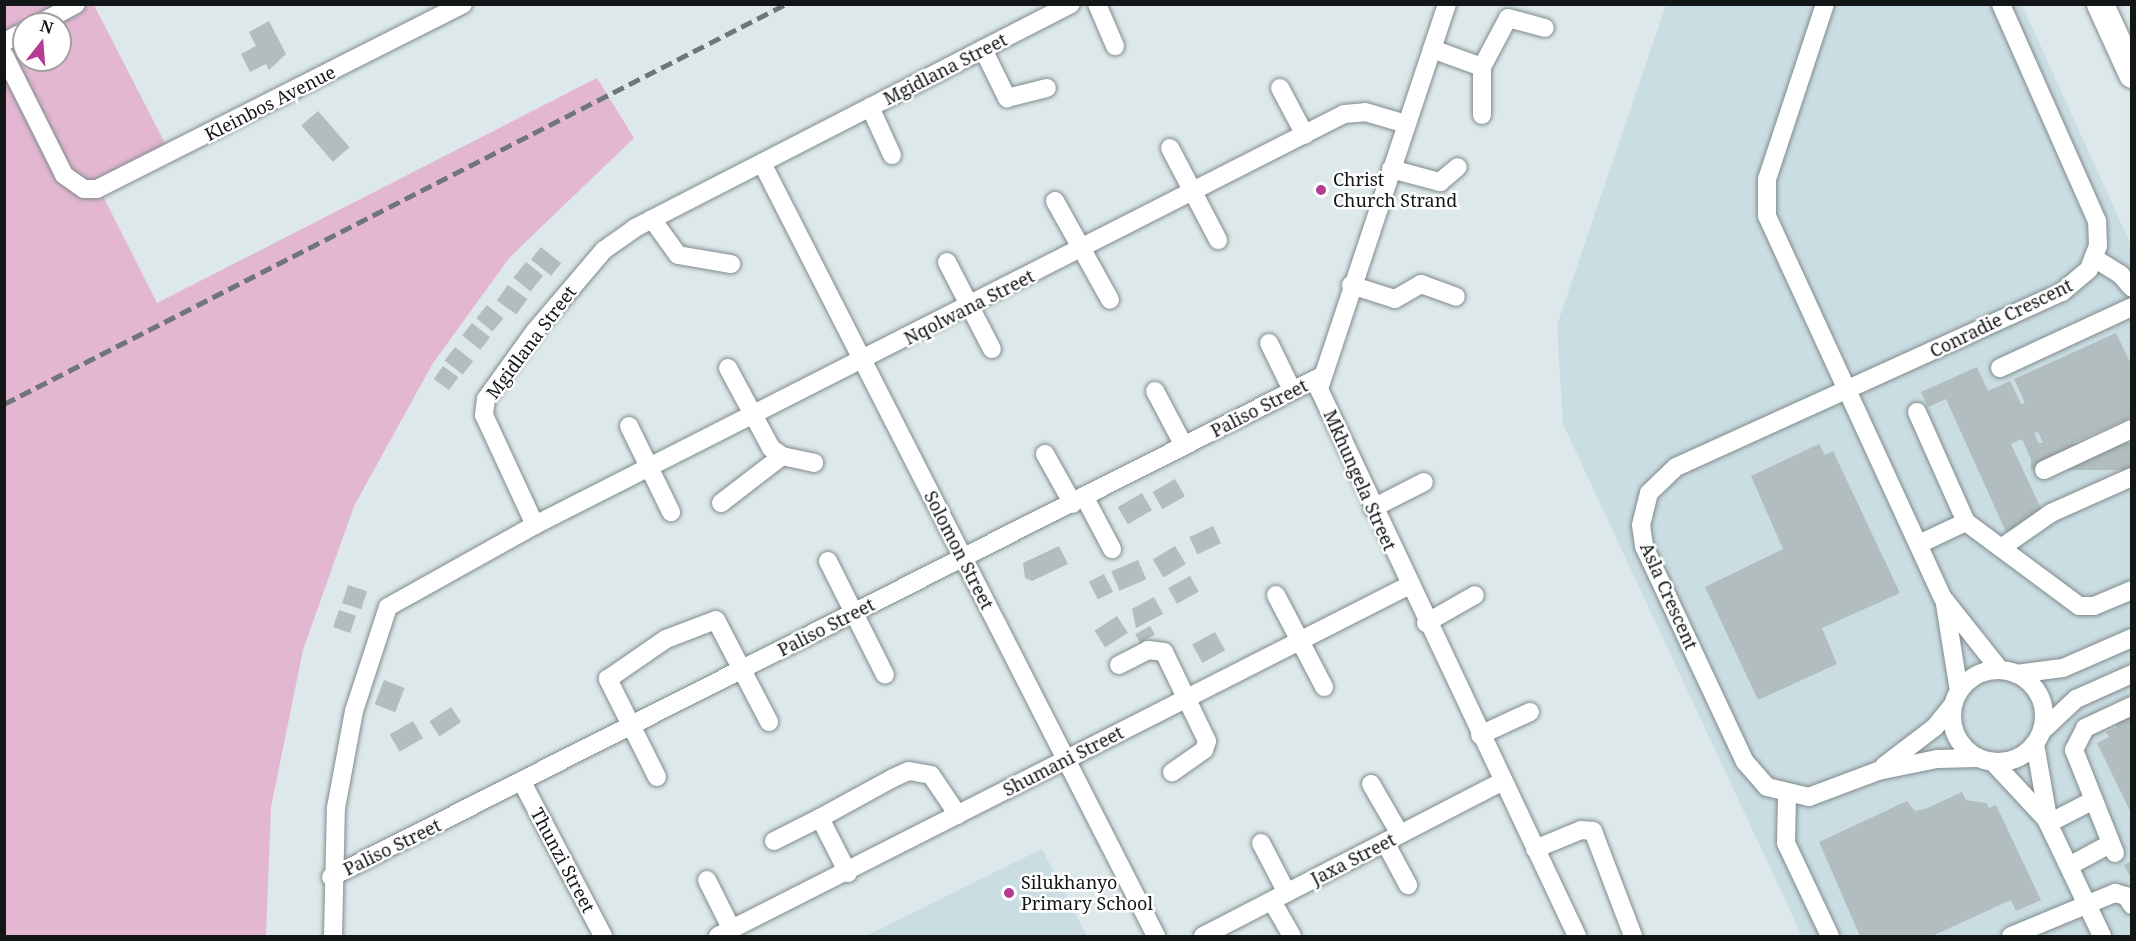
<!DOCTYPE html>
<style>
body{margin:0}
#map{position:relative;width:2136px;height:941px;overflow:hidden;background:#dce8ea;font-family:"Noto Serif",serif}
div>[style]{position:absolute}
.built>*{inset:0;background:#c9dde2}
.green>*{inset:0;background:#e3b7d1}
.building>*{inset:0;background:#b2bdbf;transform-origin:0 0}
.roads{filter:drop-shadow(0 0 2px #808a8d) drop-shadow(0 0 2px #808a8d)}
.minor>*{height:18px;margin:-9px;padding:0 9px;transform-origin:9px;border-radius:9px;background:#fff}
.minor>.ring{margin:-9px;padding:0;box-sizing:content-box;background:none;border:18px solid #fff;border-radius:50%}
.highway>*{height:27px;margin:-13.5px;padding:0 13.5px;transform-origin:13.5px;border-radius:13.5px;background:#fff}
.rail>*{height:4.5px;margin-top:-2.25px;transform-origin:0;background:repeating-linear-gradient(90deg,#6f7678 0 12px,transparent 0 18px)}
.dots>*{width:16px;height:16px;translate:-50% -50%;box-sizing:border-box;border:3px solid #fff;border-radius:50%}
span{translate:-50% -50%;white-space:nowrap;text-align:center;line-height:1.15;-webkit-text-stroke:5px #fff;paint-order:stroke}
.street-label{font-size:18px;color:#121617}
.poi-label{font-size:18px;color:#121617}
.left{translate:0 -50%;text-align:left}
.frame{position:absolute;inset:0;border:6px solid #121617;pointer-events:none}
.north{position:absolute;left:12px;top:12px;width:60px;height:60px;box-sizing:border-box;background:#fff;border:2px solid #a0a2a2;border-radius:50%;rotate:17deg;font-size:16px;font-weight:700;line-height:24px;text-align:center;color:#121617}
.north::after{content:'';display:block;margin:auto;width:21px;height:27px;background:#b53c90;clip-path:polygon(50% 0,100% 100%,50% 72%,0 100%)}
</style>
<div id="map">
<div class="built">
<div style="clip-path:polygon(1666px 5px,2022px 5px,2131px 245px,2131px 936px,1802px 936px,1563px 424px,1557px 325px)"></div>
<div style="clip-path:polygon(1042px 849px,1087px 936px,866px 936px)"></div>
</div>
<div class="green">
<div style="clip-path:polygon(evenodd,5px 5px,94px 5px,170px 153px,100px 190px,157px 303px,597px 78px,634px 138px,510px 257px,433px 363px,354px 506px,303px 650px,271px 807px,266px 936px,5px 936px,5px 5px,24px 24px,60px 24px,60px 60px,24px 60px,24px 24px)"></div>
</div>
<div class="building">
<div style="clip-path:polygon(269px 21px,286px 54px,269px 70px,266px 64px,250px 72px,241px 54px,256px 46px,249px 32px)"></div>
<div style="left:318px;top:111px;width:48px;height:22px;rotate:49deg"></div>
<div style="left:541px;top:247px;width:26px;height:16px;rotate:39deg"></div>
<div style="left:526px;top:262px;width:22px;height:20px;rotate:39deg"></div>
<div style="left:508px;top:285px;width:24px;height:19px;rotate:36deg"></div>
<div style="left:487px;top:305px;width:21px;height:17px;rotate:39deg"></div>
<div style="left:472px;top:323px;width:23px;height:16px;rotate:38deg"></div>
<div style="clip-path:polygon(2116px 333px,2132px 366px,2132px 417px,2048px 454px,2038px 432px,2034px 433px,2045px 457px,2032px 462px,2022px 439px,2011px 444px,2044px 515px,2006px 532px,1946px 399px,1928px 407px,1921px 392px,1977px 367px,1988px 391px,2010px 381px,2021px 404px,2025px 403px,2014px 379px)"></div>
<div style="left:455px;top:347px;width:23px;height:17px;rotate:38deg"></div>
<div style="left:443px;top:366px;width:19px;height:16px;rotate:36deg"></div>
<div style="left:2132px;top:443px;width:27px;height:101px;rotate:90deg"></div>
<div style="clip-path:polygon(1819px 444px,1825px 455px,1833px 451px,1900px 593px,1822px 628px,1837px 664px,1758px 700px,1705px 587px,1783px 549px,1751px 476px)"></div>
<div style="left:1175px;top:479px;width:20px;height:26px;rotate:60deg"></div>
<div style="left:1142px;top:493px;width:20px;height:28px;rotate:60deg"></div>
<div style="left:1213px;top:526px;width:19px;height:26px;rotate:65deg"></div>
<div style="clip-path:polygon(1059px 546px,1068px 564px,1032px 581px,1025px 578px,1023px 563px)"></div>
<div style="left:1175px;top:546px;width:21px;height:26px;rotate:59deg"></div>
<div style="left:1138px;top:560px;width:21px;height:29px;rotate:67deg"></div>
<div style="left:1104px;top:574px;width:20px;height:17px;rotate:63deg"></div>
<div style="left:1190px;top:576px;width:18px;height:25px;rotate:61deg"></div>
<div style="left:348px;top:585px;width:20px;height:19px;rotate:18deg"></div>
<div style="clip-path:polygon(1154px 597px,1163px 614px,1136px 628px,1132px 609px)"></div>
<div style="left:339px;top:610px;width:18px;height:18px;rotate:19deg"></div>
<div style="left:1117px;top:616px;width:20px;height:27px;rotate:57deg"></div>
<div style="left:1150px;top:626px;width:10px;height:17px;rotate:61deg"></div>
<div style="left:1215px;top:632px;width:21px;height:26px;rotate:61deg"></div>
<div style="left:384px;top:680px;width:22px;height:26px;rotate:21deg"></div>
<div style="left:451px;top:707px;width:18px;height:26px;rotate:56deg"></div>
<div style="clip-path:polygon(2132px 715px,2132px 815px,2097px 743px,2109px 737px,2106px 732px,2117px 727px,2115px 723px)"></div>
<div style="left:413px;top:721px;width:20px;height:27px;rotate:60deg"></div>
<div style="clip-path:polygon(1962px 792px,1966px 800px,1986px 803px,1989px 808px,1996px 805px,2041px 900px,2016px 911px,2011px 900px,1932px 936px,1860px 936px,1819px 842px,1907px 801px,1915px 811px,1925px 809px)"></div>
<div style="clip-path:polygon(2132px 861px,2132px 880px,2124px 865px)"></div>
</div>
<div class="roads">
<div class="minor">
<div style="left:1097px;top:4px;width:46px;rotate:66.8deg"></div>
<div style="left:1447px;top:4px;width:406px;rotate:108.4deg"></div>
<div style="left:1319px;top:389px;width:605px;rotate:64.75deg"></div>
<div style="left:1825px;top:4px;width:184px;rotate:108.3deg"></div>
<div style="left:1767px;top:179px;width:37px;rotate:90deg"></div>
<div style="left:1767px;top:216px;width:421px;rotate:65.3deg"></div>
<div style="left:1943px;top:598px;width:92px;rotate:51.6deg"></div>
<div style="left:39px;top:24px;width:42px;rotate:-28.4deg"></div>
<div style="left:4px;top:42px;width:22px;rotate:-27deg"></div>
<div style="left:983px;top:49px;width:55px;rotate:63.9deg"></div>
<div style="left:1007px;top:98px;width:41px;rotate:-14deg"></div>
<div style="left:1432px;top:49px;width:53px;rotate:19.8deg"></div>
<div style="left:1482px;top:67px;width:55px;rotate:-62deg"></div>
<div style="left:1508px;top:18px;width:38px;rotate:15deg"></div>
<div style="left:4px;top:55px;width:134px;rotate:63.4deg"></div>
<div style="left:64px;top:175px;width:24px;rotate:35deg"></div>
<div style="left:84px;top:189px;width:13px"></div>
<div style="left:97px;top:189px;width:410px;rotate:-26.8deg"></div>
<div style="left:1482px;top:67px;width:48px;rotate:90deg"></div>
<div style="left:1280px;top:88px;width:53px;rotate:62deg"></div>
<div style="left:870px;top:107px;width:53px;rotate:65.4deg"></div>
<div style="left:1170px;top:148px;width:104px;rotate:62.4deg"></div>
<div style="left:762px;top:163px;width:868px;rotate:62.99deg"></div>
<div style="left:1391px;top:169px;width:51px;rotate:14.9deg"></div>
<div style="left:1440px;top:182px;width:23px;rotate:-40deg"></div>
<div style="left:1055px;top:201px;width:113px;rotate:60.9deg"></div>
<div style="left:652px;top:219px;width:44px;rotate:54.2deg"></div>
<div style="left:678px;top:255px;width:54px;rotate:9.6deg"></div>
<div style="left:2094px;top:258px;width:31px;rotate:32deg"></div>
<div style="left:2120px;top:274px;width:18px;rotate:49deg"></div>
<div style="left:947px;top:262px;width:98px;rotate:62.7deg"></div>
<div style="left:1351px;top:285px;width:46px;rotate:17.7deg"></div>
<div style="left:1395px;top:299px;width:30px;rotate:-30deg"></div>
<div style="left:1421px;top:284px;width:37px;rotate:20deg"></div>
<div style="left:1269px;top:343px;width:52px;rotate:63.9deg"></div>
<div style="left:728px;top:368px;width:91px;rotate:61.7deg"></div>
<div style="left:771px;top:448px;width:14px;rotate:36deg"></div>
<div style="left:782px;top:456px;width:33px;rotate:12deg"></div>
<div style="left:2000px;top:368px;width:145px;rotate:-24.8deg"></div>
<div style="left:1155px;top:391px;width:62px;rotate:62.2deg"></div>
<div style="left:1917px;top:412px;width:120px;rotate:66deg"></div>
<div style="left:629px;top:426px;width:96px;rotate:64deg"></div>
<div style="left:1045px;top:454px;width:57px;rotate:60.8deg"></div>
<div style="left:2044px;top:470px;width:97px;rotate:-25deg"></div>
<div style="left:1085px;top:498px;width:58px;rotate:62.1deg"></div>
<div style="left:721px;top:503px;width:77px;rotate:-37.6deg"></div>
<div style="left:1373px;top:508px;width:57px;rotate:-27deg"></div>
<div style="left:535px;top:525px;width:907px;rotate:-26.93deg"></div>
<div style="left:1344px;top:114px;width:21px;rotate:-5deg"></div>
<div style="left:1365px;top:112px;width:43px;rotate:16.3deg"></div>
<div style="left:1919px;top:544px;width:52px;rotate:-25.1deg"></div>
<div style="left:1966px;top:522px;width:141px;rotate:36.6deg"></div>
<div style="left:2079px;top:606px;width:15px"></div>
<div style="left:2094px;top:606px;width:41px;rotate:-22.8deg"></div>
<div style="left:2001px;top:548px;width:61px;rotate:-35deg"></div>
<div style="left:2051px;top:513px;width:89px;rotate:-24deg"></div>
<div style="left:828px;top:561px;width:127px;rotate:63.4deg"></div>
<div style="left:1276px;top:595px;width:104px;rotate:62.4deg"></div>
<div style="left:1945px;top:604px;width:88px;rotate:80.9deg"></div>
<div style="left:1426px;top:623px;width:56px;rotate:-29.7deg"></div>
<div style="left:1119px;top:665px;width:33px;rotate:-27deg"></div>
<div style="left:1148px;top:650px;width:16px;rotate:7deg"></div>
<div style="left:1164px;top:652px;width:99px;rotate:64.2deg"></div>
<div style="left:1207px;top:741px;width:9px;rotate:108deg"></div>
<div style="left:1204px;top:750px;width:39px;rotate:145deg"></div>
<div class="ring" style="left:1952px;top:670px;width:74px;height:74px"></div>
<div style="left:2016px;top:674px;width:47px;rotate:-7.3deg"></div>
<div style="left:2063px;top:668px;width:75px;rotate:-23.5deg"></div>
<div style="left:2042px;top:731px;width:47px;rotate:-43.3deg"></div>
<div style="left:2076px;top:699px;width:61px;rotate:-24.1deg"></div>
<div style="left:1480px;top:735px;width:55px;rotate:-24.7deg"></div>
<div style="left:2035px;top:744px;width:80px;rotate:80deg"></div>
<div style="left:2049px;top:823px;width:46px;rotate:-27.1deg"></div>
<div style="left:1978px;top:758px;width:41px;rotate:178.6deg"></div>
<div style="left:1937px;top:759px;width:60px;rotate:168.5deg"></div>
<div style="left:1878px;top:771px;width:74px;rotate:159.4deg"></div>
<div style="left:1809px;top:797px;width:43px;rotate:-166.6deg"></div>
<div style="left:1767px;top:787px;width:33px;rotate:-131deg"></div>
<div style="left:1745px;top:762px;width:238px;rotate:-115.1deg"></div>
<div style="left:1644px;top:546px;width:21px;rotate:-98deg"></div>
<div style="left:1641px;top:525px;width:33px;rotate:-76deg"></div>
<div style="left:1649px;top:493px;width:37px;rotate:-44deg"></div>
<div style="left:1676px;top:467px;width:424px;rotate:-24.4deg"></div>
<div style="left:2062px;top:292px;width:35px;rotate:-40deg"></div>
<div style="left:2089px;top:269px;width:25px;rotate:-69deg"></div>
<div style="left:2098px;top:246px;width:25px;rotate:-92deg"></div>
<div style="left:2097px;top:221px;width:237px;rotate:-113.9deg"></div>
<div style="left:1993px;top:762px;width:78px;rotate:47.1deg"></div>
<div style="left:2046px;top:819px;width:130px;rotate:64.4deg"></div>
<div style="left:1884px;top:766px;width:64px;rotate:-37.4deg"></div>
<div style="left:1935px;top:727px;width:28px;rotate:-51deg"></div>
<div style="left:657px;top:777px;width:110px;rotate:-116.6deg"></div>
<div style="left:608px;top:679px;width:70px;rotate:-34.6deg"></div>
<div style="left:666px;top:639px;width:53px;rotate:-20.8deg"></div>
<div style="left:716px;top:620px;width:115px;rotate:62.5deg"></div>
<div style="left:523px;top:784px;width:172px;rotate:62.2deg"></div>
<div style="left:1371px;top:784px;width:58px;rotate:59.9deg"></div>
<div style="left:1787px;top:796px;width:47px;rotate:91.2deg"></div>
<div style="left:1786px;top:843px;width:103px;rotate:64.7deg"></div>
<div style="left:774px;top:841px;width:51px;rotate:-26.6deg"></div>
<div style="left:1385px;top:842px;width:49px;rotate:61.9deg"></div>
<div style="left:1261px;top:843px;width:56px;rotate:62.5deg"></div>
<div style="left:1535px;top:849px;width:50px;rotate:-22.4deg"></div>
<div style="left:1581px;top:830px;width:12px;rotate:5deg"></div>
<div style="left:1593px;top:831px;width:112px;rotate:69.1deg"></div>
<div style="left:2115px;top:853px;width:111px;rotate:-111.7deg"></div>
<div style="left:2074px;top:750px;width:25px;rotate:-63deg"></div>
<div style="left:2085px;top:728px;width:52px;rotate:-25.1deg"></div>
<div style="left:2069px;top:866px;width:47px;rotate:-28.2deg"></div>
<div style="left:848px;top:873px;width:62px;rotate:-117deg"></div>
<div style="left:820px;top:818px;width:83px;rotate:-28.7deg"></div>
<div style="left:893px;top:778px;width:17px;rotate:-24deg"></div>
<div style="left:909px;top:771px;width:22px;rotate:10deg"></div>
<div style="left:931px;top:775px;width:48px;rotate:56deg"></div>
<div style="left:331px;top:877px;width:1108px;rotate:-26.82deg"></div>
<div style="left:707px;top:880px;width:56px;rotate:63.4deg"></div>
<div style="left:1272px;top:901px;width:40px;rotate:60.3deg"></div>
<div style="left:333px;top:936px;width:128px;rotate:-88.7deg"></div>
<div style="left:336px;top:808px;width:99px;rotate:-79.5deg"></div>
<div style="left:354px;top:711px;width:109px;rotate:-71.9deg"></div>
<div style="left:388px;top:607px;width:168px;rotate:-29.2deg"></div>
<div style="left:535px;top:525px;width:121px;rotate:-114.9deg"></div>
<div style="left:484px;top:415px;width:16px;rotate:-83deg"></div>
<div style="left:486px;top:399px;width:84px;rotate:-54.2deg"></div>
<div style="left:535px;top:331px;width:106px;rotate:-49.6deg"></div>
<div style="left:604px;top:250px;width:38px;rotate:-35deg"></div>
<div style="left:635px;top:228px;width:490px;rotate:-27.2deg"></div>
<div style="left:718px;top:936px;width:774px;rotate:-26.9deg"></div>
<div style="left:1203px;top:936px;width:338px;rotate:-27.3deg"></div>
<div style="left:2011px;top:936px;width:113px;rotate:-22.5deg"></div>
<div style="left:2115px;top:893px;width:11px;rotate:15deg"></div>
<div style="left:2126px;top:896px;width:11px;rotate:56deg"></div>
</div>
<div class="highway">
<div style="left:2100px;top:4px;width:77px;rotate:65.4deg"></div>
</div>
</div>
<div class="rail">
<div style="left:4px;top:404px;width:878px;rotate:-27.09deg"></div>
</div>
<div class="dots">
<div style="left:1321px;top:190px;background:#b53c90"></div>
<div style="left:1009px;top:893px;background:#b53c90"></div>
</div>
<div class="street-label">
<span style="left:945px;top:69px;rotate:-27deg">Mgidlana Street</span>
<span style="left:270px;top:103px;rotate:-27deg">Kleinbos Avenue</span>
<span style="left:969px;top:307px;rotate:-27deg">Nqolwana Street</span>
<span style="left:2001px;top:318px;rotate:-26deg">Conradie Crescent</span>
<span style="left:531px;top:342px;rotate:-53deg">Mgidlana Street</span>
<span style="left:1259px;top:408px;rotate:-27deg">Paliso Street</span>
<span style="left:1360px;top:480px;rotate:66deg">Mkhungela Street</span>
<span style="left:959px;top:550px;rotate:63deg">Solomon Street</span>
<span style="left:1669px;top:596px;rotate:66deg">Asla Crescent</span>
<span style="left:826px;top:627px;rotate:-27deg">Paliso Street</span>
<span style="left:1063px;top:761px;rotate:-27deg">Shumani Street</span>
<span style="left:392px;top:847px;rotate:-26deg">Paliso Street</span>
<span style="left:1353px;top:859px;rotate:-27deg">Jaxa Street</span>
<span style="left:563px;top:860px;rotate:62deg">Thunzi Street</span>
</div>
<div class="poi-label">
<span class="left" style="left:1333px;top:190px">Christ<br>Church Strand</span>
<span class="left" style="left:1021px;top:893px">Silukhanyo<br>Primary School</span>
</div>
<div class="frame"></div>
<div class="north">N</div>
</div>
